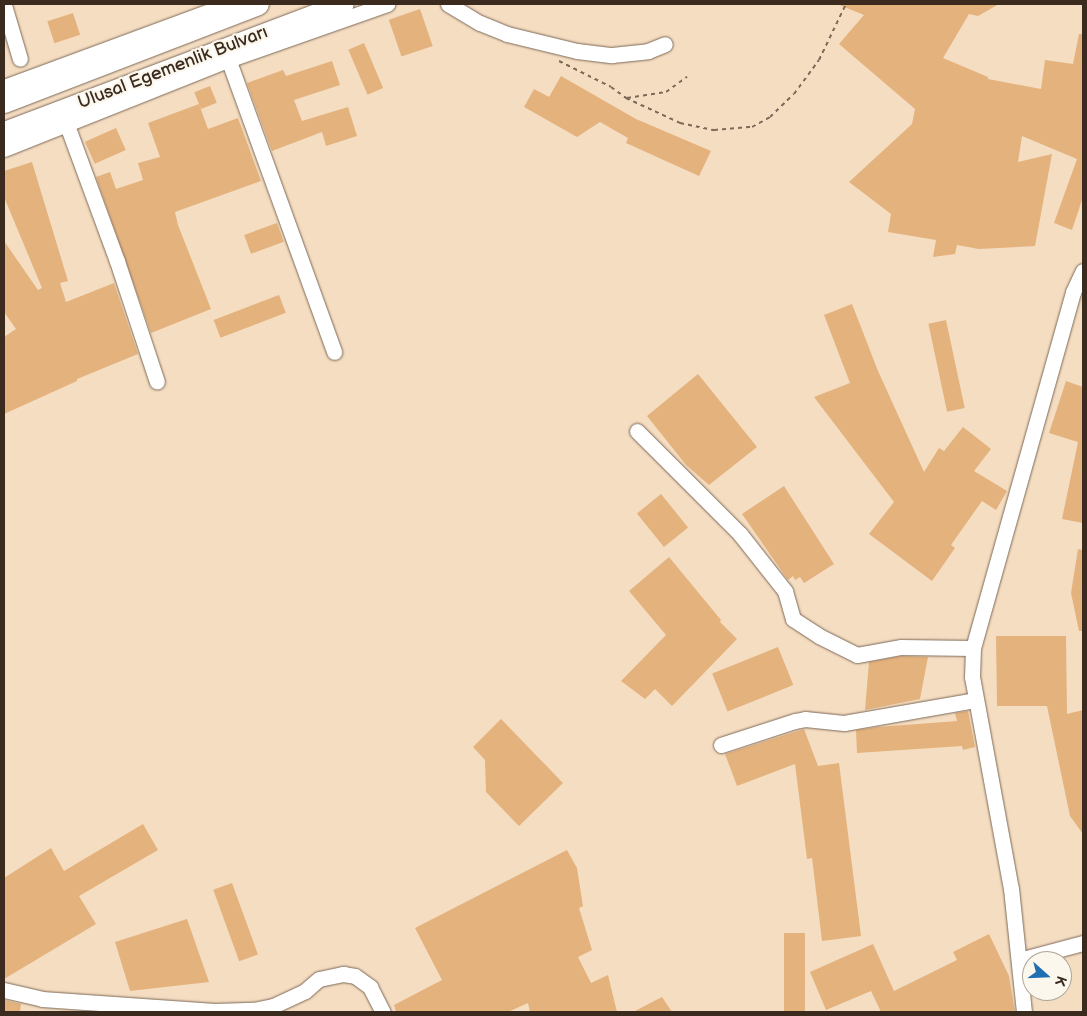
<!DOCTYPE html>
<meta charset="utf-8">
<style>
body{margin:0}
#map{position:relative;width:1087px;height:1016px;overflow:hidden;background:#f5ddc2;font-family:"Balsamiq Sans",sans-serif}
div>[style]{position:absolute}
.building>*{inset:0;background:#e4b27d;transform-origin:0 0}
.path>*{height:2px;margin-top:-1px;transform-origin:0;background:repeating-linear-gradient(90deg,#7c6957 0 4px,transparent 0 8px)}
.roads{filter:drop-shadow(0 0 1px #7c6957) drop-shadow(0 0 1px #7c6957)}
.minor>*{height:15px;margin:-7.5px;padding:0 7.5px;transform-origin:7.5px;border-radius:7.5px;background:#fff}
.highway>*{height:21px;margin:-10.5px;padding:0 10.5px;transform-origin:10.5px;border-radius:10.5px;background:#fff}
span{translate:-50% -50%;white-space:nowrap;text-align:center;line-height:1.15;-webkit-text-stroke:4.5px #fbf7ec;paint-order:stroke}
.street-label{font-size:18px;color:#3b2a1e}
.frame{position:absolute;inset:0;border:5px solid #3b2a1e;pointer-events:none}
.north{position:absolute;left:1022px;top:951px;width:50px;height:50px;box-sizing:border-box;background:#fbf7ec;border:1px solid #aea59a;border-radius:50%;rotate:110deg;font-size:14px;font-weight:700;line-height:20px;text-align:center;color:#3b2a1e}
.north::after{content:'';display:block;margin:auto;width:18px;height:22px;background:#1f6fb2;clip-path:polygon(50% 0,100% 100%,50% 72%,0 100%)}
</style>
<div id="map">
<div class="building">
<div style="clip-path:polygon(837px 4px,999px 4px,978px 16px,969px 14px,943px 58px,988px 77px,988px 79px,1041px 89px,1045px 60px,1073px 64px,1079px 34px,1083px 34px,1083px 197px,1072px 230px,1054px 223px,1077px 159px,1022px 136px,1018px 162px,1052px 154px,1035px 246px,979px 249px,957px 245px,955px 254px,933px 257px,936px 240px,888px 232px,891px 214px,849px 182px,912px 124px,915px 109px,839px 44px,864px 15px)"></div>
<div style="left:420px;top:9px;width:39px;height:33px;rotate:71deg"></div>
<div style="left:73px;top:13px;width:23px;height:27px;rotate:72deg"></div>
<div style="left:364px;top:43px;width:49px;height:17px;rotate:67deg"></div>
<div style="clip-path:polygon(332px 61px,340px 85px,294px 100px,302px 121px,348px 107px,357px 136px,326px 146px,322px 132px,272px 151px,247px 83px,283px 70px,286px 76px)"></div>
<div style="clip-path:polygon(561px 76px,636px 119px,711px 151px,699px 176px,626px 143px,628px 138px,600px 122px,577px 137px,524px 107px,534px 89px,549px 97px)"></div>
<div style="left:210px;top:86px;width:18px;height:17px;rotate:68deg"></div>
<div style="clip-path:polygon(199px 104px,208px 129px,238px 118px,261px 181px,175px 212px,178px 225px,211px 309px,151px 333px,96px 177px,110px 172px,116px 189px,143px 180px,138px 163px,160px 157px,148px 123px)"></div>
<div style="left:116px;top:128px;width:24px;height:34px;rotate:66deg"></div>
<div style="clip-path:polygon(32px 162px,68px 281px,60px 283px,66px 302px,114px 283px,138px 354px,77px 379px,77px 381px,4px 414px,4px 337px,16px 329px,4px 312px,4px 241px,38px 290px,42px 288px,4px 197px,4px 171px)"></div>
<div style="left:277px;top:223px;width:20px;height:35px;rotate:70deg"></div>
<div style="left:279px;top:295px;width:19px;height:70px;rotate:69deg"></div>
<div style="clip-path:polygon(852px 304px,878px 371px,924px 472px,939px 448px,944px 451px,963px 427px,991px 449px,974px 471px,1007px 491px,996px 510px,982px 501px,951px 545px,955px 548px,932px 581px,869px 534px,894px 502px,814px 397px,850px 383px,824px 315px)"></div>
<div style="left:946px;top:320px;width:90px;height:18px;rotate:78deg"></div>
<div style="clip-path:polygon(698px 374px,757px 447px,709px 485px,686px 465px,647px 416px)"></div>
<div style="clip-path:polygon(1066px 381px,1083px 387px,1083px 523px,1062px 519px,1078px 442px,1049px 433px)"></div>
<div style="clip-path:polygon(784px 486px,834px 564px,804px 583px,800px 577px,795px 580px,793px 576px,788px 580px,742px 514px)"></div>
<div style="left:661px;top:494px;width:43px;height:31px;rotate:51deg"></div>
<div style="clip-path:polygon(1078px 549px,1083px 550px,1083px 631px,1079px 631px,1071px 593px)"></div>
<div style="clip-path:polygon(669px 557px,721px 620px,720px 622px,737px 639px,672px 706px,655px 689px,645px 699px,621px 681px,666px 635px,629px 591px)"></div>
<div style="clip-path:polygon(996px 636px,1066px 636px,1067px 714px,1083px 710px,1083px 834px,1070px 816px,1047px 706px,997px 706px)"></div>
<div style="left:778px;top:647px;width:41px;height:71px;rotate:68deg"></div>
<div style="clip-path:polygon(902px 656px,928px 657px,920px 699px,865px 710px,869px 662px)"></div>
<div style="clip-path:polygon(968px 711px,975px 747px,963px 750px,962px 746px,857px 753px,856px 730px,878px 727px,957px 721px,955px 713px)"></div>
<div style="clip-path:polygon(501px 719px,563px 783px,519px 826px,486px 792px,485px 760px,473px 747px)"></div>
<div style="clip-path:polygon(804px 729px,818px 766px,839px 763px,861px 936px,822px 941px,812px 858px,807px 859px,795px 764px,737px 786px,725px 754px)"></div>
<div style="clip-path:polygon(143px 824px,158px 850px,79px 896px,96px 924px,4px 979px,4px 878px,51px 848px,64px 871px)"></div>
<div style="clip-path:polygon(567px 850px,577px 868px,583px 906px,579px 908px,592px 950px,578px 957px,591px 983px,608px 975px,617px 1012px,530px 1012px,528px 1003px,508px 1012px,396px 1012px,394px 1005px,442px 980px,415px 928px)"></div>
<div style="left:232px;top:883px;width:76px;height:20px;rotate:70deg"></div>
<div style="clip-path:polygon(187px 919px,209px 982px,130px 991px,115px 942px)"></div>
<div style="left:784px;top:933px;width:21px;height:79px"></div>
<div style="clip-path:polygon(989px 934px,1009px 976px,1015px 1012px,881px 1012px,871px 991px,826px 1010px,810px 972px,873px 944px,894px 991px,957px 960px,953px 952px)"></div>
<div style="clip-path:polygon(662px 997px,672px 1012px,633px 1012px)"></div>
<div style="clip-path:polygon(4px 1000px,21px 1004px,20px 1012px,4px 1012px)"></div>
</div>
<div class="path">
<div style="left:559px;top:61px;width:58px;rotate:26.6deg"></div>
<div style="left:611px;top:87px;width:19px;rotate:36deg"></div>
<div style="left:626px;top:98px;width:60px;rotate:24.8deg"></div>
<div style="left:680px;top:123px;width:35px;rotate:12deg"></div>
<div style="left:714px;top:130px;width:38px;rotate:-5deg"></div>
<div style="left:752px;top:127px;width:21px;rotate:-29deg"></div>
<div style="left:770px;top:117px;width:33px;rotate:-44deg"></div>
<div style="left:794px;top:94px;width:42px;rotate:-53.7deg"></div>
<div style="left:819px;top:60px;width:62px;rotate:-64.3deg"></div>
<div style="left:627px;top:98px;width:39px;rotate:-9deg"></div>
<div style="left:666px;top:92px;width:26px;rotate:-36deg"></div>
</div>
<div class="roads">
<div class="minor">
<div style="left:448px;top:4px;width:37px;rotate:31deg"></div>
<div style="left:480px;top:23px;width:29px;rotate:22deg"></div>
<div style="left:507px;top:34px;width:72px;rotate:13.7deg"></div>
<div style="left:577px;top:51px;width:35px;rotate:7deg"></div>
<div style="left:612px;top:55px;width:36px;rotate:-6deg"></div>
<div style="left:648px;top:51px;width:18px;rotate:-22deg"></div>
<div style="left:4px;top:5px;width:56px;rotate:73.5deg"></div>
<div style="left:226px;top:53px;width:318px;rotate:70.1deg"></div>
<div style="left:4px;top:87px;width:239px;rotate:-20.3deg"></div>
<div style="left:64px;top:117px;width:153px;rotate:69.8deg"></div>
<div style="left:117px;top:261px;width:127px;rotate:71.7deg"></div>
<div style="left:4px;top:149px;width:241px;rotate:-21.7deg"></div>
<div style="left:228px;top:60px;width:169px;rotate:-19.4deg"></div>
<div style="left:637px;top:431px;width:146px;rotate:45deg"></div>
<div style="left:740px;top:534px;width:73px;rotate:51.7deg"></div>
<div style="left:785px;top:591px;width:29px;rotate:74deg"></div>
<div style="left:793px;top:619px;width:31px;rotate:33deg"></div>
<div style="left:819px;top:636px;width:42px;rotate:26.6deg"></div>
<div style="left:857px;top:655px;width:45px;rotate:-10.3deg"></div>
<div style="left:901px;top:647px;width:72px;rotate:0.8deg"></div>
<div style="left:721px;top:745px;width:78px;rotate:-18deg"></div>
<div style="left:795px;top:721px;width:10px;rotate:-11deg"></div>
<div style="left:805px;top:719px;width:39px;rotate:6deg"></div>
<div style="left:844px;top:723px;width:134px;rotate:-9.9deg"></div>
<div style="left:1019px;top:960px;width:66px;rotate:-14.9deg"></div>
<div style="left:4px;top:990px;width:39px;rotate:13deg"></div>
<div style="left:42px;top:999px;width:173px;rotate:4deg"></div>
<div style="left:215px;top:1011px;width:38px;rotate:-2deg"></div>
<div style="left:253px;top:1010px;width:20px;rotate:-11deg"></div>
<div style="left:273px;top:1006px;width:35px;rotate:-25deg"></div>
<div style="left:305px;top:991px;width:18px;rotate:-41deg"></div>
<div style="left:319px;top:979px;width:25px;rotate:-12deg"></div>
<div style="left:343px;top:974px;width:12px;rotate:9deg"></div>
<div style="left:355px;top:976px;width:19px;rotate:36deg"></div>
<div style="left:370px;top:987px;width:28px;rotate:63deg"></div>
<div style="left:1024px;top:1012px;width:124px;rotate:-96deg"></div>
<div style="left:1011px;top:889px;width:216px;rotate:-100.4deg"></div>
<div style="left:972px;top:677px;width:29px;rotate:-88deg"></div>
<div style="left:973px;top:648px;width:370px;rotate:-74.3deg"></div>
<div style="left:1073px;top:292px;width:23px;rotate:-65deg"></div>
</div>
<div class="highway">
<div style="left:4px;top:102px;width:272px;rotate:-21.1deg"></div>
<div style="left:4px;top:132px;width:362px;rotate:-20.7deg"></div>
</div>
</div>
<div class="street-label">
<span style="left:173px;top:68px;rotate:-21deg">Ulusal Egemenlik Bulvarı</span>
</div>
<div class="frame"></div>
<div class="north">K</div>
</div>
